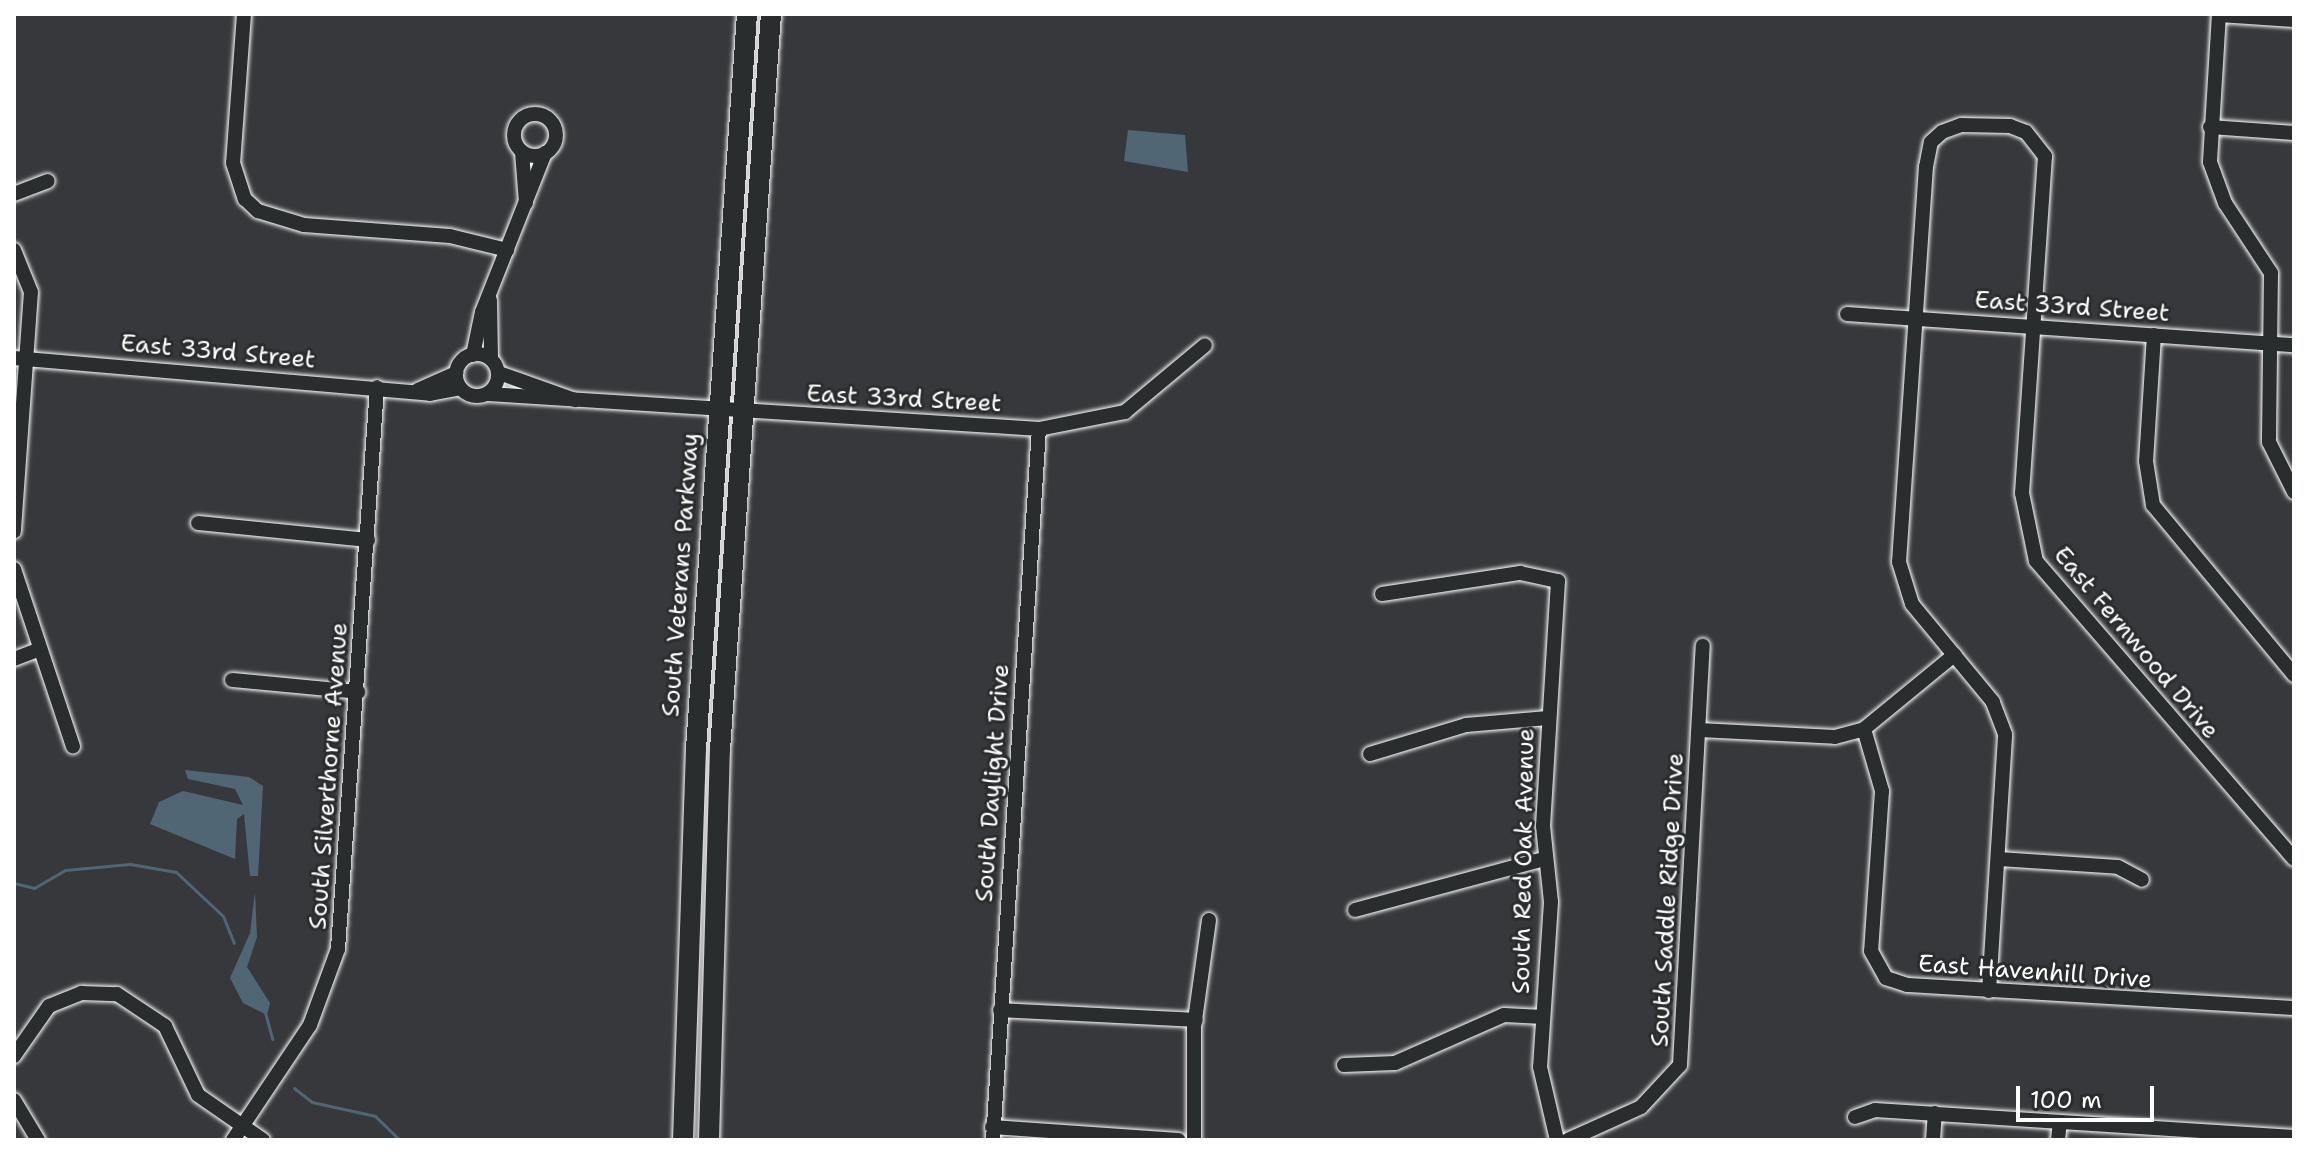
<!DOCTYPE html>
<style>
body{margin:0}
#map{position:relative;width:2308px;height:1154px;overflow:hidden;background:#37383c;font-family:"Shantell Sans",sans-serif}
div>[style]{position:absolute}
.water>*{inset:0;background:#516675}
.stream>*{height:3px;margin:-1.5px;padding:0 1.5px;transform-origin:1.5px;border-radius:1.5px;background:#516675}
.roads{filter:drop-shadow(0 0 2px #fff) drop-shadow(0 0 2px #fff)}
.minor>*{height:14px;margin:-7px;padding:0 7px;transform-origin:7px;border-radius:7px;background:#2a2d2e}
.minor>.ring{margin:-7px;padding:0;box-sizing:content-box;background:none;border:14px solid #2a2d2e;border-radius:50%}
.highway>*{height:20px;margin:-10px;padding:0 10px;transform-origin:10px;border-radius:10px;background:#2a2d2e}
span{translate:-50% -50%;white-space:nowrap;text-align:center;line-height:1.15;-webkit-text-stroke:6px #2a2d2e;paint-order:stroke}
.street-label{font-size:24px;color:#fff}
.frame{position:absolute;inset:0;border:16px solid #fff;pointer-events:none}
.scale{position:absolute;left:2016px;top:1086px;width:138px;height:36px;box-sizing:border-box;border:4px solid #fff;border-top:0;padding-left:10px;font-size:24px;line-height:28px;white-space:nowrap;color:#fff;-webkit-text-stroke:6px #2a2d2e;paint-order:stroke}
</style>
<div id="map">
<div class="water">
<div style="clip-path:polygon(1128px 130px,1185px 135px,1188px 172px,1124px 161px)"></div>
<div style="clip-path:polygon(185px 770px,249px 777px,263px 786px,258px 876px,250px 876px,244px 814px,237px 819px,235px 859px,150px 824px,159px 802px,183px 791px,243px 805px,235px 789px,188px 779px)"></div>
<div style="clip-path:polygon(255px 892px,257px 937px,247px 967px,270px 1003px,267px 1015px,243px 1003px,230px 978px,250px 933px)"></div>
</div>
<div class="stream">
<div style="left:14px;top:883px;width:21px;rotate:14deg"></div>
<div style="left:34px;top:888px;width:36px;rotate:-30deg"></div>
<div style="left:65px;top:870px;width:65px;rotate:-5.3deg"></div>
<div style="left:130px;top:864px;width:47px;rotate:9.9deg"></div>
<div style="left:176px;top:872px;width:64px;rotate:43.1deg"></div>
<div style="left:223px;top:916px;width:29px;rotate:68deg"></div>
<div style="left:248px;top:971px;width:21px;rotate:67deg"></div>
<div style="left:265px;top:1012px;width:28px;rotate:75deg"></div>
<div style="left:294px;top:1088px;width:23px;rotate:38deg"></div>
<div style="left:312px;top:1102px;width:65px;rotate:12.5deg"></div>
<div style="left:375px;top:1116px;width:35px;rotate:44deg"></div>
</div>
<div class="roads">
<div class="minor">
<div style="left:244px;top:14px;width:149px;rotate:94.2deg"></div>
<div style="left:233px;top:163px;width:38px;rotate:72deg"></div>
<div style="left:245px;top:199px;width:18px;rotate:43deg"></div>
<div style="left:258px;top:211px;width:48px;rotate:16.9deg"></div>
<div style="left:304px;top:225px;width:146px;rotate:4.3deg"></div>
<div style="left:450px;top:236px;width:59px;rotate:13.8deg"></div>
<div style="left:2219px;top:14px;width:148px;rotate:93.5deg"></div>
<div style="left:2210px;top:162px;width:44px;rotate:69.9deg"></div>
<div style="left:2225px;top:203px;width:84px;rotate:56.7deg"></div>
<div style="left:2271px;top:273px;width:169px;rotate:90.7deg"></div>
<div style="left:2269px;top:442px;width:56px;rotate:63.4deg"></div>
<div style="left:2219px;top:15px;width:75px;rotate:3.8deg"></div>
<div class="ring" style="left:514px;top:114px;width:28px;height:28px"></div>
<div style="left:2210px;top:127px;width:84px;rotate:4.1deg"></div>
<div style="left:522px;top:152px;width:51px;rotate:85.5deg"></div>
<div style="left:14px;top:194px;width:36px;rotate:-21deg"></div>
<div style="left:14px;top:250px;width:45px;rotate:68deg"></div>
<div style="left:31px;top:292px;width:240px;rotate:94.1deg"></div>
<div style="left:490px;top:300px;width:58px;rotate:89deg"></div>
<div style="left:1847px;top:314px;width:448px;rotate:4deg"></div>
<div style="left:2154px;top:335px;width:126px;rotate:93.6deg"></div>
<div style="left:2146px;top:461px;width:45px;rotate:81deg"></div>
<div style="left:2153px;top:505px;width:221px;rotate:50.3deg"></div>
<div class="ring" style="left:456px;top:354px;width:28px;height:28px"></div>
<div style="left:473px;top:355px;width:44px;rotate:-78.2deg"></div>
<div style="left:482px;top:312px;width:171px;rotate:-68.4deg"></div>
<div style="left:14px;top:358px;width:418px;rotate:4.9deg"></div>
<div style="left:430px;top:394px;width:31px;rotate:-11deg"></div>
<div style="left:499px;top:373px;width:81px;rotate:19.6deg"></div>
<div style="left:418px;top:390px;width:42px;rotate:-24.1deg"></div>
<div style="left:488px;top:394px;width:552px;rotate:3.63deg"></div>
<div style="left:1039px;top:429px;width:88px;rotate:-11.2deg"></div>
<div style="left:1125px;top:412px;width:104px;rotate:-39.9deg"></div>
<div style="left:198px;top:523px;width:171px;rotate:5.7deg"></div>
<div style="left:14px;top:569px;width:187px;rotate:71.6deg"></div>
<div style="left:1382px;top:594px;width:140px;rotate:-8.7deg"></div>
<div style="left:1520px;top:573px;width:39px;rotate:12deg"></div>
<div style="left:1558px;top:581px;width:245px;rotate:93.5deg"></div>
<div style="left:1543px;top:826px;width:76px;rotate:84deg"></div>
<div style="left:1551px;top:902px;width:165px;rotate:93.8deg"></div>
<div style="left:1540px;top:1067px;width:75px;rotate:76.9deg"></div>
<div style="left:14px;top:659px;width:26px;rotate:-21deg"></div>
<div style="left:232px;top:680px;width:127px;rotate:5.4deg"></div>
<div style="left:1864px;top:729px;width:65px;rotate:73.8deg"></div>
<div style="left:1882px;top:791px;width:160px;rotate:93.9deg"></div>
<div style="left:1871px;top:951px;width:31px;rotate:61deg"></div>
<div style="left:1886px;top:978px;width:22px;rotate:18deg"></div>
<div style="left:1907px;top:985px;width:388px;rotate:3.4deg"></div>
<div style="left:1699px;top:730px;width:136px;rotate:2.9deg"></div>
<div style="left:1835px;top:737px;width:30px;rotate:-15deg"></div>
<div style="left:1864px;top:729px;width:117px;rotate:-39.4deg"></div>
<div style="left:1370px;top:754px;width:100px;rotate:-16.8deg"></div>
<div style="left:1466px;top:725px;width:82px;rotate:-4.9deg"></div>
<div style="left:1999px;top:859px;width:119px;rotate:3.8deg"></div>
<div style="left:2118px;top:867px;width:27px;rotate:28deg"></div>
<div style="left:1355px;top:910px;width:196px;rotate:-15.1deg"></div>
<div style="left:1989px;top:991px;width:257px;rotate:-86.4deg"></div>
<div style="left:2005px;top:734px;width:34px;rotate:-111deg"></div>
<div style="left:1993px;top:702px;width:127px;rotate:-129.6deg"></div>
<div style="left:1912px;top:604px;width:44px;rotate:-107.2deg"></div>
<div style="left:1899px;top:562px;width:396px;rotate:-86.1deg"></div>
<div style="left:1926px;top:167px;width:25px;rotate:-79deg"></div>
<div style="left:1931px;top:142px;width:15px;rotate:-42deg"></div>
<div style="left:1942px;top:132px;width:20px;rotate:-20deg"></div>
<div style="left:1961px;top:125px;width:49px;rotate:1.2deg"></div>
<div style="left:2010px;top:126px;width:17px;rotate:21deg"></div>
<div style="left:2026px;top:132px;width:31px;rotate:52deg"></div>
<div style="left:2045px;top:156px;width:338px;rotate:93.9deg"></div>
<div style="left:2022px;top:493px;width:69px;rotate:78.4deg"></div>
<div style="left:2036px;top:561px;width:394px;rotate:49.1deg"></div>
<div style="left:1000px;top:1010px;width:196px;rotate:2.9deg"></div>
<div style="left:14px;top:1056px;width:61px;rotate:-55deg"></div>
<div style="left:49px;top:1006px;width:35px;rotate:-22deg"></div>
<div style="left:81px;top:993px;width:36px;rotate:2deg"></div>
<div style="left:117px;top:994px;width:58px;rotate:33.7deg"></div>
<div style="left:165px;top:1026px;width:76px;rotate:64.4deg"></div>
<div style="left:198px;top:1095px;width:79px;rotate:34.7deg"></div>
<div style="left:1344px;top:1065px;width:51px;rotate:-2.2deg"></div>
<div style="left:1395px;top:1063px;width:119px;rotate:-23.8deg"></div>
<div style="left:1504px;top:1015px;width:39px;rotate:3deg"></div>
<div style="left:14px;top:1100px;width:47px;rotate:59deg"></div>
<div style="left:1855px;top:1117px;width:21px;rotate:-19deg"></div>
<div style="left:1875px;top:1110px;width:420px;rotate:3.7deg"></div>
<div style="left:992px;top:1127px;width:187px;rotate:4deg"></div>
<div style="left:233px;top:1140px;width:138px;rotate:-56.2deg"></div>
<div style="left:310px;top:1025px;width:81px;rotate:-69.8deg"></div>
<div style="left:338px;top:949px;width:563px;rotate:-86.03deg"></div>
<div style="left:993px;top:1140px;width:712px;rotate:-86.3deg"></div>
<div style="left:1194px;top:1140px;width:113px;rotate:-90deg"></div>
<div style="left:1194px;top:1027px;width:108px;rotate:-82deg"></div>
<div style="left:1568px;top:1140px;width:80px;rotate:-24.3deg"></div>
<div style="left:1641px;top:1107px;width:57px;rotate:-47.1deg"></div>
<div style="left:1680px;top:1065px;width:420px;rotate:-86.9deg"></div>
<div style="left:1933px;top:1140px;width:27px;rotate:-86deg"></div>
<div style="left:2058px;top:1140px;width:18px;rotate:-84deg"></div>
</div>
<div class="highway">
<div style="left:683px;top:1140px;width:391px;rotate:-88.1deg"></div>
<div style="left:696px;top:749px;width:737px;rotate:-86.03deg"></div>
<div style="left:709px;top:1140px;width:390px;rotate:-88.4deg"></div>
<div style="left:720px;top:750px;width:738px;rotate:-86.04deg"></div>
</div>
</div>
<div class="street-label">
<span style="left:2072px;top:307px;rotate:4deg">East 33rd Street</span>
<span style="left:218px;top:352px;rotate:5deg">East 33rd Street</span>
<span style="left:904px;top:399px;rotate:3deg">East 33rd Street</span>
<span style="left:681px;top:575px;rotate:-86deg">South Veterans Parkway</span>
<span style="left:2136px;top:643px;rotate:50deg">East Fernwood Drive</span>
<span style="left:329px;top:776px;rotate:-86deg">South Silverthorne Avenue</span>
<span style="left:993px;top:783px;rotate:-86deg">South Daylight Drive</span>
<span style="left:1524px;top:861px;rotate:-89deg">South Red Oak Avenue</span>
<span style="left:1668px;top:900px;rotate:-87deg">South Saddle Ridge Drive</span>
<span style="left:2035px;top:972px;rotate:4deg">East Havenhill Drive</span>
</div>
<div class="frame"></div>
<div class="scale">100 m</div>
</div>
